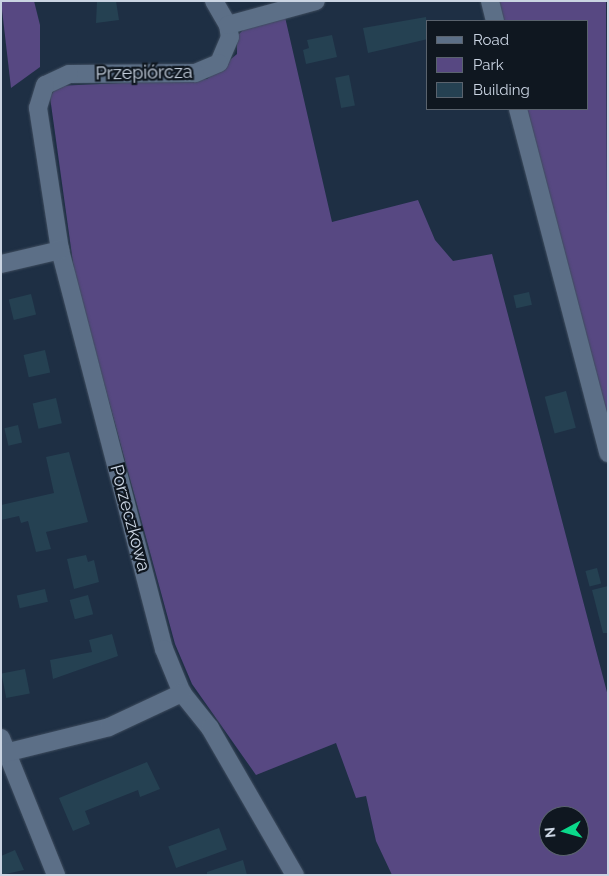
<!DOCTYPE html>
<meta charset="utf-8">
<style>
body{margin:0}
#map{position:relative;width:609px;height:876px;overflow:hidden;background:#1e2f44;font-family:Raleway,sans-serif}
div>[style]{position:absolute}
.green>*{inset:0;background:#574882}
.building>*{inset:0;background:#254152;transform-origin:0 0}
.roads{filter:drop-shadow(0 0 1px #3e4c5e) drop-shadow(0 0 1px #3e4c5e)}
.minor>*{height:18px;margin:-9px;padding:0 9px;transform-origin:9px;border-radius:9px;background:#5c6f87}
span{translate:-50% -50%;white-space:nowrap;text-align:center;line-height:1.15;-webkit-text-stroke:4.5px #0f1720;paint-order:stroke}
.street-label{font-size:18px;color:#cad4e2}
.frame{position:absolute;inset:0;border:2px solid #cad4e2;pointer-events:none}
.legend{position:absolute;left:426px;top:20px;width:162px;height:90px;box-sizing:border-box;background:#0f1720;border:1px solid #5a636e;margin:0;padding:6px 9px;list-style:none;font-size:15px;color:#cad4e2}
.legend li{display:flex;align-items:center;gap:10px;height:25px}
.legend b{width:25px;border:1px solid #5a636e}
.north{position:absolute;left:539px;top:806px;width:50px;height:50px;box-sizing:border-box;background:#0f1720;border:1px solid #5a636e;border-radius:50%;rotate:264deg;font-size:14px;font-weight:700;line-height:20px;text-align:center;color:#cad4e2}
.north::after{content:'';display:block;margin:auto;width:18px;height:22px;background:#0bd98b;clip-path:polygon(50% 0,100% 100%,50% 72%,0 100%)}
</style>
<div id="map">
<div class="green">
<div style="clip-path:polygon(1px 1px,34px 1px,40px 25px,40px 67px,11px 88px)"></div>
<div style="clip-path:polygon(498px 1px,606px 1px,608px 434px,526px 109px,588px 109px,588px 21px,503px 21px)"></div>
<div style="clip-path:polygon(evenodd,285px 17px,332px 222px,418px 200px,435px 240px,453px 261px,492px 254px,608px 696px,608px 875px,392px 875px,376px 841px,366px 796px,356px 798px,336px 743px,256px 775px,192px 684px,175px 644px,75px 277px,50px 97px,57px 86px,207px 79px,237px 54px,237px 36px,244px 29px,285px 17px,549px 816px,579px 816px,579px 846px,549px 846px,549px 816px)"></div>
</div>
<div class="building">
<div style="clip-path:polygon(97px 1px,116px 1px,119px 20px,96px 23px)"></div>
<div style="clip-path:polygon(426px 17px,428px 39px,368px 53px,363px 28px)"></div>
<div style="clip-path:polygon(332px 35px,337px 57px,306px 64px,303px 50px,309px 48px,307px 40px)"></div>
<div style="left:349px;top:75px;width:31px;height:14px;rotate:79deg"></div>
<div style="left:529px;top:292px;width:13px;height:16px;rotate:77deg"></div>
<div style="left:31px;top:294px;width:21px;height:23px;rotate:76deg"></div>
<div style="left:45px;top:350px;width:23px;height:22px;rotate:77deg"></div>
<div style="left:566px;top:391px;width:38px;height:22px;rotate:75deg"></div>
<div style="left:56px;top:398px;width:26px;height:24px;rotate:77deg"></div>
<div style="left:18px;top:425px;width:18px;height:14px;rotate:77deg"></div>
<div style="clip-path:polygon(69px 452px,88px 522px,46px 532px,51px 549px,36px 552px,28px 521px,21px 523px,19px 516px,1px 520px,1px 505px,54px 493px,46px 457px)"></div>
<div style="clip-path:polygon(86px 555px,88px 562px,94px 560px,99px 582px,74px 589px,67px 559px)"></div>
<div style="left:597px;top:568px;width:16px;height:12px;rotate:75deg"></div>
<div style="clip-path:polygon(608px 586px,608px 633px,603px 633px,592px 590px)"></div>
<div style="left:45px;top:589px;width:13px;height:29px;rotate:77deg"></div>
<div style="left:88px;top:595px;width:20px;height:19px;rotate:75deg"></div>
<div style="clip-path:polygon(112px 634px,118px 656px,53px 679px,50px 660px,92px 652px,89px 640px)"></div>
<div style="left:25px;top:669px;width:25px;height:24px;rotate:79deg"></div>
<div style="clip-path:polygon(147px 762px,160px 789px,140px 797px,138px 790px,85px 811px,90px 824px,73px 831px,59px 798px)"></div>
<div style="left:219px;top:828px;width:23px;height:54px;rotate:70deg"></div>
<div style="clip-path:polygon(15px 850px,24px 870px,1px 875px,1px 856px)"></div>
<div style="clip-path:polygon(243px 860px,247px 875px,207px 875px,207px 872px)"></div>
</div>
<div class="roads">
<div class="minor">
<div style="left:214px;top:1px;width:28px;rotate:60deg"></div>
<div style="left:228px;top:25px;width:12px;rotate:81deg"></div>
<div style="left:230px;top:37px;width:28px;rotate:113deg"></div>
<div style="left:219px;top:63px;width:26px;rotate:157deg"></div>
<div style="left:195px;top:73px;width:126px;rotate:179.5deg"></div>
<div style="left:69px;top:74px;width:26px;rotate:155deg"></div>
<div style="left:45px;top:85px;width:24px;rotate:107deg"></div>
<div style="left:38px;top:108px;width:144px;rotate:81.2deg"></div>
<div style="left:60px;top:250px;width:412px;rotate:75.4deg"></div>
<div style="left:164px;top:649px;width:48px;rotate:67.8deg"></div>
<div style="left:182px;top:693px;width:45px;rotate:51.3deg"></div>
<div style="left:210px;top:728px;width:170px;rotate:60deg"></div>
<div style="left:490px;top:1px;width:21px;rotate:76deg"></div>
<div style="left:228px;top:25px;width:91px;rotate:-15.3deg"></div>
<div style="left:518px;top:109px;width:356px;rotate:75.3deg"></div>
<div style="left:1px;top:264px;width:61px;rotate:-13.3deg"></div>
<div style="left:1px;top:738px;width:148px;rotate:68.1deg"></div>
<div style="left:1px;top:754px;width:111px;rotate:-14deg"></div>
<div style="left:109px;top:727px;width:81px;rotate:-25deg"></div>
</div>
</div>
<div class="street-label">
<span style="left:144px;top:73px;rotate:-1deg">Przepiórcza</span>
<span style="left:130px;top:518px;rotate:75deg">Porzeczkowa</span>
</div>
<div class="frame"></div>
<ul class="legend">
<li><b style="height:6px;background:#5c6f87"></b>Road</li>
<li><b style="height:14px;background:#574882"></b>Park</li>
<li><b style="height:14px;background:#254152"></b>Building</li>
</ul>
<div class="north">N</div>
</div>
